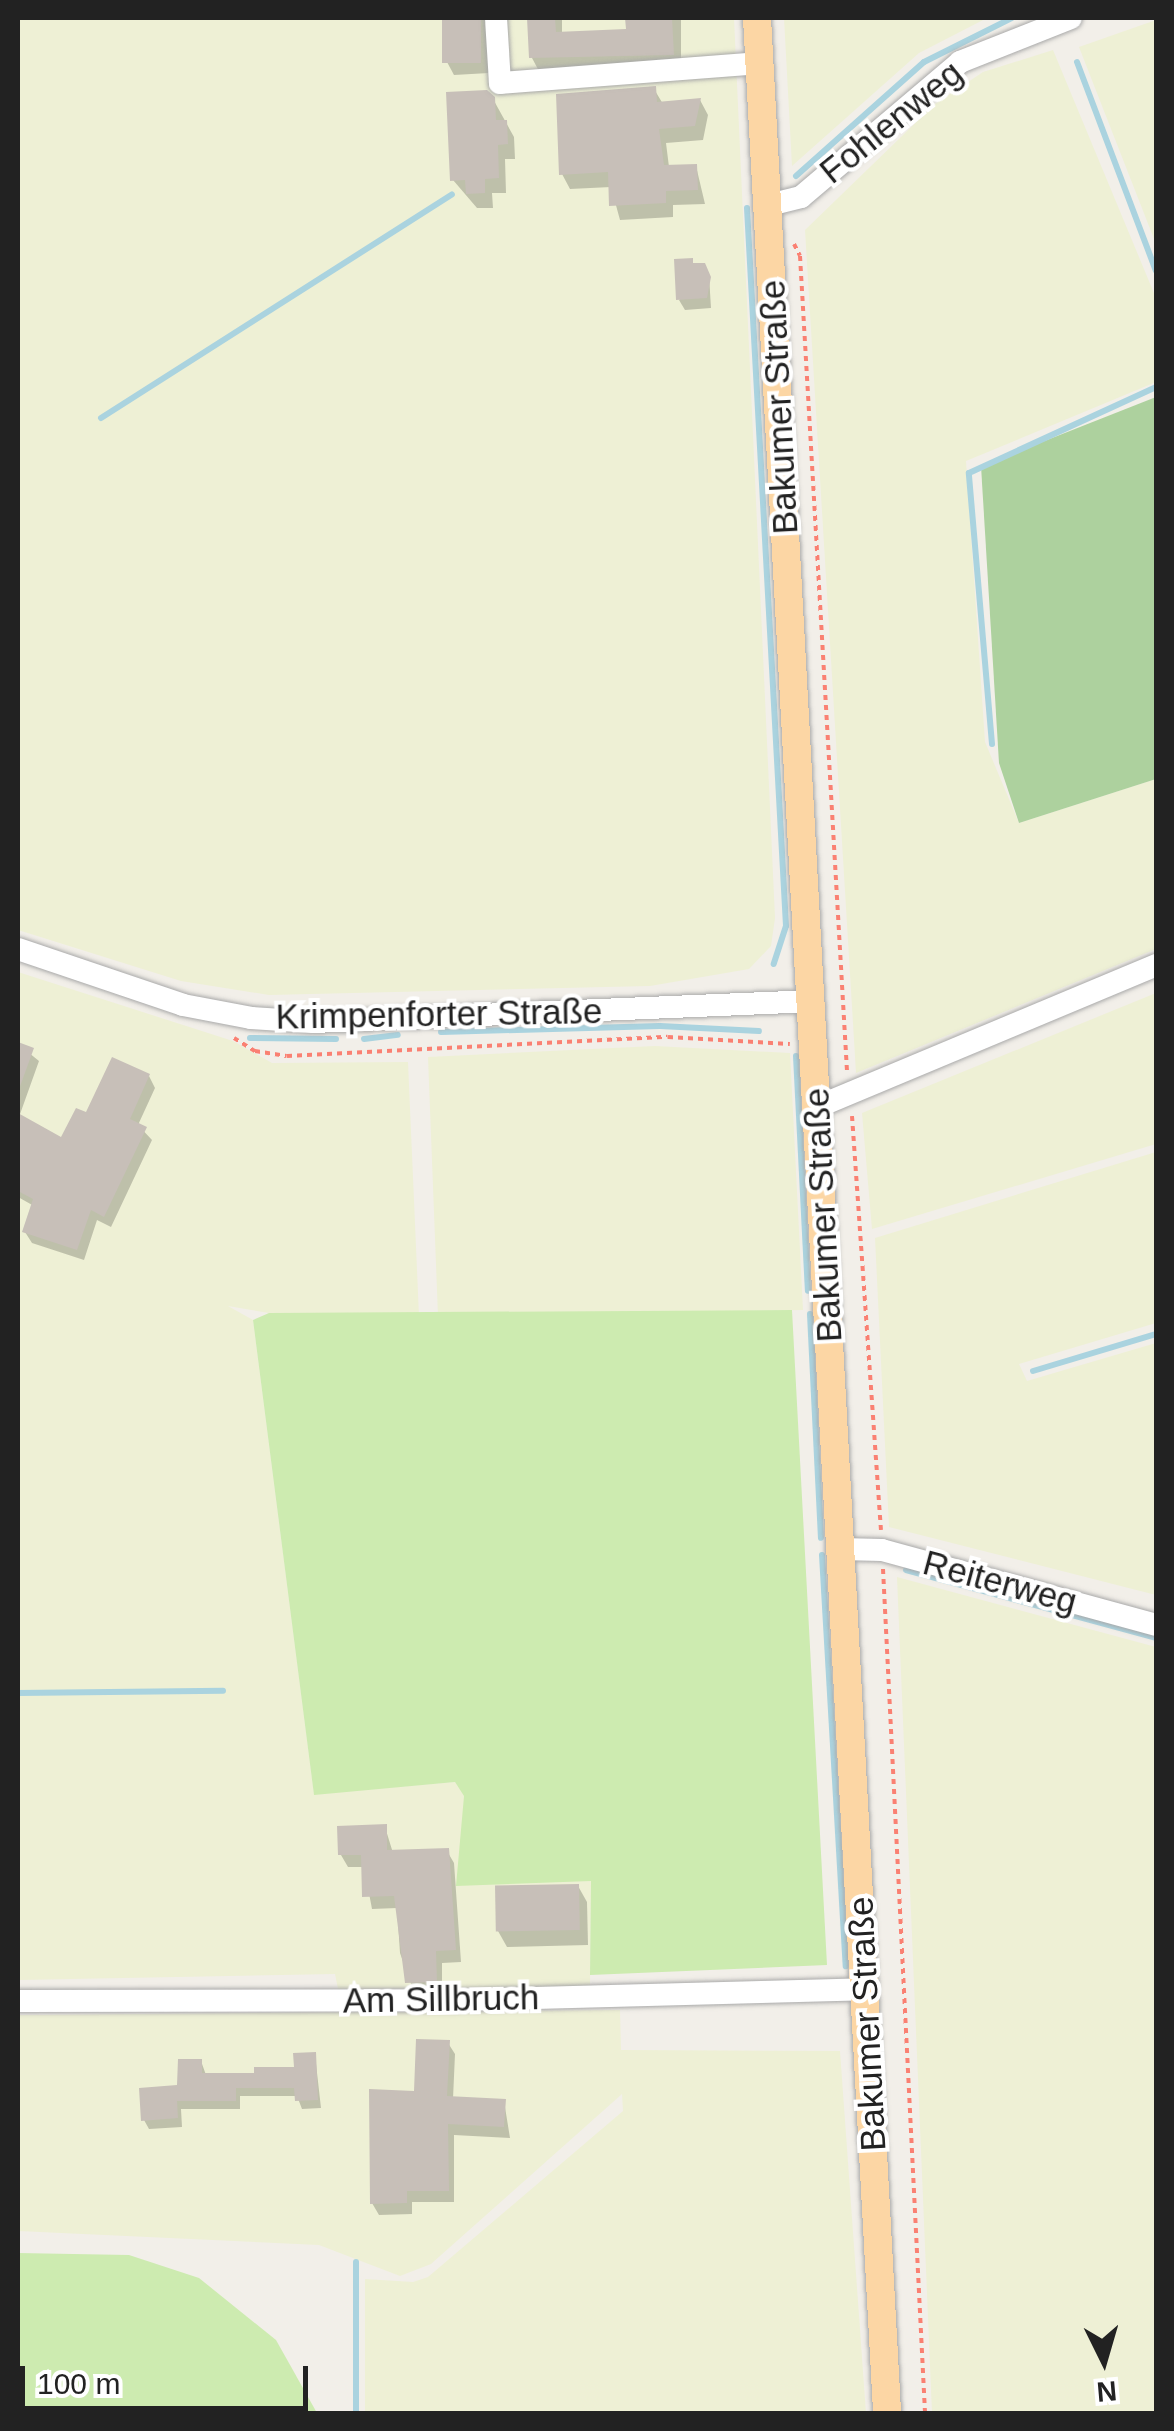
<!DOCTYPE html>
<meta charset="utf-8">
<style>
body{margin:0}
#map{position:relative;width:1174px;height:2431px;overflow:hidden;background:#f2efe9;font-family:Helvetica,sans-serif}
div>[style]{position:absolute}
.farmland>*{inset:0;background:#eef0d5}
.grass>*{inset:0;background:#cdebb0}
.forest>*{inset:0;background:#add19e}
.shadow>*{inset:0;background:#0003}
.stream>*{height:6px;margin:-3px;padding:0 3px;transform-origin:3px;border-radius:3px;background:#aad3df}
.building>*{inset:0;background:#c7bfb8;transform-origin:0 0}
.path>*{height:4px;margin-top:-2px;transform-origin:0;background:repeating-linear-gradient(90deg,#fa8072 0 5px,transparent 0 10px)}
.roads{filter:drop-shadow(0 0 2px #a9a9a9) drop-shadow(0 0 2px #a9a9a9)}
.minor>*{height:22px;margin:-11px;padding:0 11px;transform-origin:11px;border-radius:11px;background:#fff}
.major>*{height:28px;margin:-14px;padding:0 14px;transform-origin:14px;border-radius:14px;background:#fcd6a4}
span{translate:-50% -50%;white-space:nowrap;text-align:center;line-height:1.15;-webkit-text-stroke:8px #fff;paint-order:stroke}
.street-label{font-size:35px;color:#222}
.frame{position:absolute;inset:0;border:20px solid #222;pointer-events:none}
.north{position:absolute;left:1054px;top:2311px;width:100px;height:100px;-webkit-text-stroke:8px #fff;paint-order:stroke;rotate:175deg;font-size:28px;font-weight:700;line-height:40px;text-align:center;color:#222}
.north::after{content:'';display:block;margin:auto;width:35px;height:45px;background:#222;clip-path:polygon(50% 0,100% 100%,50% 72%,0 100%)}
.scale{position:absolute;left:20px;top:2366px;width:288px;height:45px;box-sizing:border-box;border:5px solid #222;border-top:0;padding-left:12px;font-size:30px;line-height:35px;white-space:nowrap;color:#222;-webkit-text-stroke:8px #fff;paint-order:stroke}
</style>
<div id="map">
<div class="farmland">
<div style="clip-path:polygon(18px 18px,734px 18px,775px 918px,771px 946px,749px 969px,650px 986px,269px 995px,181px 981px,18px 930px)"></div>
<div style="clip-path:polygon(784px 18px,987px 18px,919px 53px,792px 166px)"></div>
<div style="clip-path:polygon(1156px 20px,1156px 244px,1079px 47px)"></div>
<div style="clip-path:polygon(1053px 50px,1156px 298px,1156px 382px,966px 461px,985px 742px,1019px 823px,1156px 779px,1156px 949px,856px 1073px,805px 230px,935px 104px,983px 72px)"></div>
<div style="clip-path:polygon(18px 972px,233px 1041px,272px 1063px,408px 1062px,419px 1316px,269px 1313px,228px 1306px,253px 1320px,314px 1794px,455px 1782px,464px 1795px,463px 1852px,591px 1881px,590px 1987px,338px 1989px,335px 1974px,18px 1980px)"></div>
<div style="clip-path:polygon(1156px 993px,1156px 1144px,872px 1229px,862px 1113px)"></div>
<div style="clip-path:polygon(655px 1046px,790px 1053px,803px 1310px,438px 1316px,428px 1057px)"></div>
<div style="clip-path:polygon(1156px 1152px,1156px 1323px,1019px 1364px,1027px 1381px,1156px 1343px,1156px 1595px,889px 1527px,875px 1238px)"></div>
<div style="clip-path:polygon(897px 1577px,1156px 1647px,1156px 2413px,932px 2413px)"></div>
<div style="clip-path:polygon(620px 2010px,621px 2050px,840px 2051px,866px 2413px,365px 2413px,365px 2279px,413px 2282px,428px 2277px,623px 2111px,622px 2094px,431px 2264px,400px 2276px,319px 2245px,18px 2231px,18px 2015px)"></div>
</div>
<div class="grass">
<div style="clip-path:polygon(792px 1310px,827px 1965px,590px 1975px,591px 1881px,456px 1886px,464px 1796px,455px 1782px,314px 1795px,253px 1320px,269px 1313px)"></div>
<div style="clip-path:polygon(18px 2253px,129px 2255px,199px 2278px,276px 2340px,317px 2413px,18px 2413px)"></div>
</div>
<div class="forest">
<div style="clip-path:polygon(1156px 397px,1156px 779px,1019px 823px,999px 763px,981px 466px)"></div>
</div>
<div class="shadow">
<div style="clip-path:polygon(445px 18px,494px 18px,489px 73px,454px 75px,447px 62px)"></div>
<div style="clip-path:polygon(530px 18px,562px 18px,562px 34px,628px 31px,627px 18px,681px 18px,681px 69px,540px 73px,532px 58px)"></div>
<div style="clip-path:polygon(654px 89px,663px 104px,700px 100px,708px 115px,703px 140px,666px 143px,669px 167px,696px 166px,705px 204px,673px 205px,673px 217px,620px 220px,611px 187px,570px 189px,562px 174px)"></div>
<div style="clip-path:polygon(493px 99px,514px 137px,515px 159px,505px 159px,506px 193px,492px 193px,493px 208px,477px 208px,453px 180px)"></div>
<div style="clip-path:polygon(709px 275px,711px 308px,685px 310px,679px 300px)"></div>
<div style="clip-path:polygon(18px 1044px,39px 1061px,19px 1117px,63px 1141px,87px 1116px,149px 1076px,155px 1088px,138px 1125px,152px 1140px,111px 1227px,97px 1220px,84px 1260px,32px 1243px,25px 1232px,34px 1206px,18px 1197px)"></div>
<div style="clip-path:polygon(385px 1827px,393px 1853px,447px 1851px,454px 1863px,461px 1962px,442px 1963px,442px 1994px,415px 1995px,400px 1953px,397px 1908px,372px 1909px,364px 1867px,348px 1867px,341px 1855px)"></div>
<div style="clip-path:polygon(578px 1886px,587px 1902px,588px 1945px,507px 1947px,498px 1931px)"></div>
<div style="clip-path:polygon(448px 2043px,455px 2054px,453px 2099px,504px 2101px,510px 2138px,454px 2135px,454px 2202px,412px 2202px,412px 2214px,379px 2215px,372px 2203px,416px 2093px)"></div>
<div style="clip-path:polygon(315px 2055px,321px 2108px,302px 2109px,297px 2096px,240px 2096px,240px 2109px,181px 2109px,182px 2127px,149px 2129px,144px 2120px,201px 2061px,206px 2075px,256px 2075px,296px 2069px)"></div>
</div>
<div class="stream">
<div style="left:1077px;top:62px;width:223px;rotate:69.3deg"></div>
<div style="left:796px;top:176px;width:171px;rotate:-41.7deg"></div>
<div style="left:924px;top:62px;width:98px;rotate:-26.6deg"></div>
<div style="left:747px;top:208px;width:719px;rotate:86.89deg"></div>
<div style="left:786px;top:926px;width:40px;rotate:108deg"></div>
<div style="left:101px;top:418px;width:416px;rotate:-32.5deg"></div>
<div style="left:992px;top:744px;width:272px;rotate:-94.9deg"></div>
<div style="left:969px;top:473px;width:206px;rotate:-24.7deg"></div>
<div style="left:441px;top:1032px;width:219px;rotate:-1.6deg"></div>
<div style="left:660px;top:1026px;width:99px;rotate:2.9deg"></div>
<div style="left:250px;top:1038px;width:86px;rotate:0.7deg"></div>
<div style="left:364px;top:1039px;width:34px;rotate:-7deg"></div>
<div style="left:796px;top:1056px;width:235px;rotate:87.1deg"></div>
<div style="left:810px;top:1314px;width:224px;rotate:87.2deg"></div>
<div style="left:1033px;top:1371px;width:128px;rotate:-16.7deg"></div>
<div style="left:822px;top:1555px;width:412px;rotate:86.7deg"></div>
<div style="left:906px;top:1570px;width:259px;rotate:15.2deg"></div>
<div style="left:18px;top:1693px;width:205px;rotate:-0.6deg"></div>
<div style="left:356px;top:2414px;width:152px;rotate:-90deg"></div>
</div>
<div class="building">
<div style="left:442px;top:18px;width:39px;height:45px"></div>
<div style="clip-path:polygon(527px 18px,555px 18px,556px 32px,626px 29px,625px 18px,672px 18px,674px 55px,529px 58px)"></div>
<div style="clip-path:polygon(656px 86px,657px 102px,701px 98px,695px 126px,659px 129px,664px 165px,697px 164px,698px 190px,666px 191px,666px 203px,609px 206px,608px 172px,559px 175px,556px 94px)"></div>
<div style="clip-path:polygon(487px 90px,495px 97px,496px 120px,507px 120px,508px 144px,498px 145px,499px 178px,485px 179px,485px 193px,466px 194px,465px 180px,450px 181px,446px 92px)"></div>
<div style="clip-path:polygon(693px 258px,693px 263px,705px 263px,711px 277px,707px 298px,676px 300px,674px 259px)"></div>
<div style="clip-path:polygon(18px 1042px,34px 1048px,19px 1089px,18px 1088px)"></div>
<div style="clip-path:polygon(112px 1057px,150px 1074px,130px 1119px,147px 1127px,104px 1217px,91px 1210px,77px 1250px,22px 1232px,33px 1199px,18px 1191px,18px 1113px,61px 1137px,76px 1108px,86px 1112px)"></div>
<div style="clip-path:polygon(387px 1824px,387px 1850px,449px 1848px,456px 1950px,436px 1951px,437px 1982px,405px 1983px,394px 1896px,362px 1897px,361px 1855px,338px 1855px,337px 1826px)"></div>
<div style="left:579px;top:1884px;width:46px;height:84px;rotate:89deg"></div>
<div style="clip-path:polygon(416px 2039px,450px 2040px,447px 2096px,506px 2099px,504px 2127px,448px 2124px,449px 2191px,407px 2191px,407px 2203px,370px 2204px,369px 2089px,414px 2091px)"></div>
<div style="clip-path:polygon(316px 2052px,318px 2100px,295px 2101px,294px 2088px,236px 2088px,236px 2101px,177px 2101px,178px 2118px,141px 2121px,139px 2088px,177px 2085px,178px 2059px,202px 2059px,202px 2073px,254px 2073px,254px 2067px,294px 2067px,293px 2053px)"></div>
</div>
<div class="path">
<div style="left:794px;top:244px;width:13px;rotate:63deg"></div>
<div style="left:800px;top:256px;width:816px;rotate:86.7deg"></div>
<div style="left:234px;top:1038px;width:25px;rotate:32deg"></div>
<div style="left:255px;top:1051px;width:32px;rotate:9deg"></div>
<div style="left:287px;top:1056px;width:381px;rotate:-2.9deg"></div>
<div style="left:668px;top:1037px;width:122px;rotate:3.3deg"></div>
<div style="left:852px;top:1116px;width:415px;rotate:86deg"></div>
<div style="left:883px;top:1569px;width:846px;rotate:87.15deg"></div>
</div>
<div class="roads">
<div class="minor">
<div style="left:496px;top:18px;width:65px;rotate:86.5deg"></div>
<div style="left:500px;top:83px;width:260px;rotate:-4.4deg"></div>
<div style="left:769px;top:205px;width:33px;rotate:-14deg"></div>
<div style="left:801px;top:197px;width:209px;rotate:-40.3deg"></div>
<div style="left:960px;top:62px;width:119px;rotate:-21.6deg"></div>
<div style="left:18px;top:949px;width:174px;rotate:18.7deg"></div>
<div style="left:183px;top:1005px;width:69px;rotate:10.8deg"></div>
<div style="left:251px;top:1018px;width:62px;rotate:3.7deg"></div>
<div style="left:313px;top:1022px;width:498px;rotate:-2.4deg"></div>
<div style="left:817px;top:1107px;width:368px;rotate:-22.7deg"></div>
<div style="left:841px;top:1549px;width:41px;rotate:1.4deg"></div>
<div style="left:882px;top:1550px;width:284px;rotate:15.3deg"></div>
<div style="left:18px;top:2001px;width:440px;rotate:-0.1deg"></div>
<div style="left:458px;top:2000px;width:407px;rotate:-1.5deg"></div>
</div>
<div class="major">
<div style="left:757px;top:18px;width:2400px;rotate:86.89deg"></div>
</div>
</div>
<div class="street-label">
<span style="left:891px;top:122px;rotate:-39deg">Fohlenweg</span>
<span style="left:779px;top:407px;rotate:-93deg">Bakumer Straße</span>
<span style="left:439px;top:1014px;rotate:-1deg">Krimpenforter Straße</span>
<span style="left:823px;top:1215px;rotate:-93deg">Bakumer Straße</span>
<span style="left:1000px;top:1582px;rotate:15deg">Reiterweg</span>
<span style="left:441px;top:1999px;rotate:-1deg">Am Sillbruch</span>
<span style="left:867px;top:2024px;rotate:-93deg">Bakumer Straße</span>
</div>
<div class="frame"></div>
<div class="north">N</div>
<div class="scale">100 m</div>
</div>
